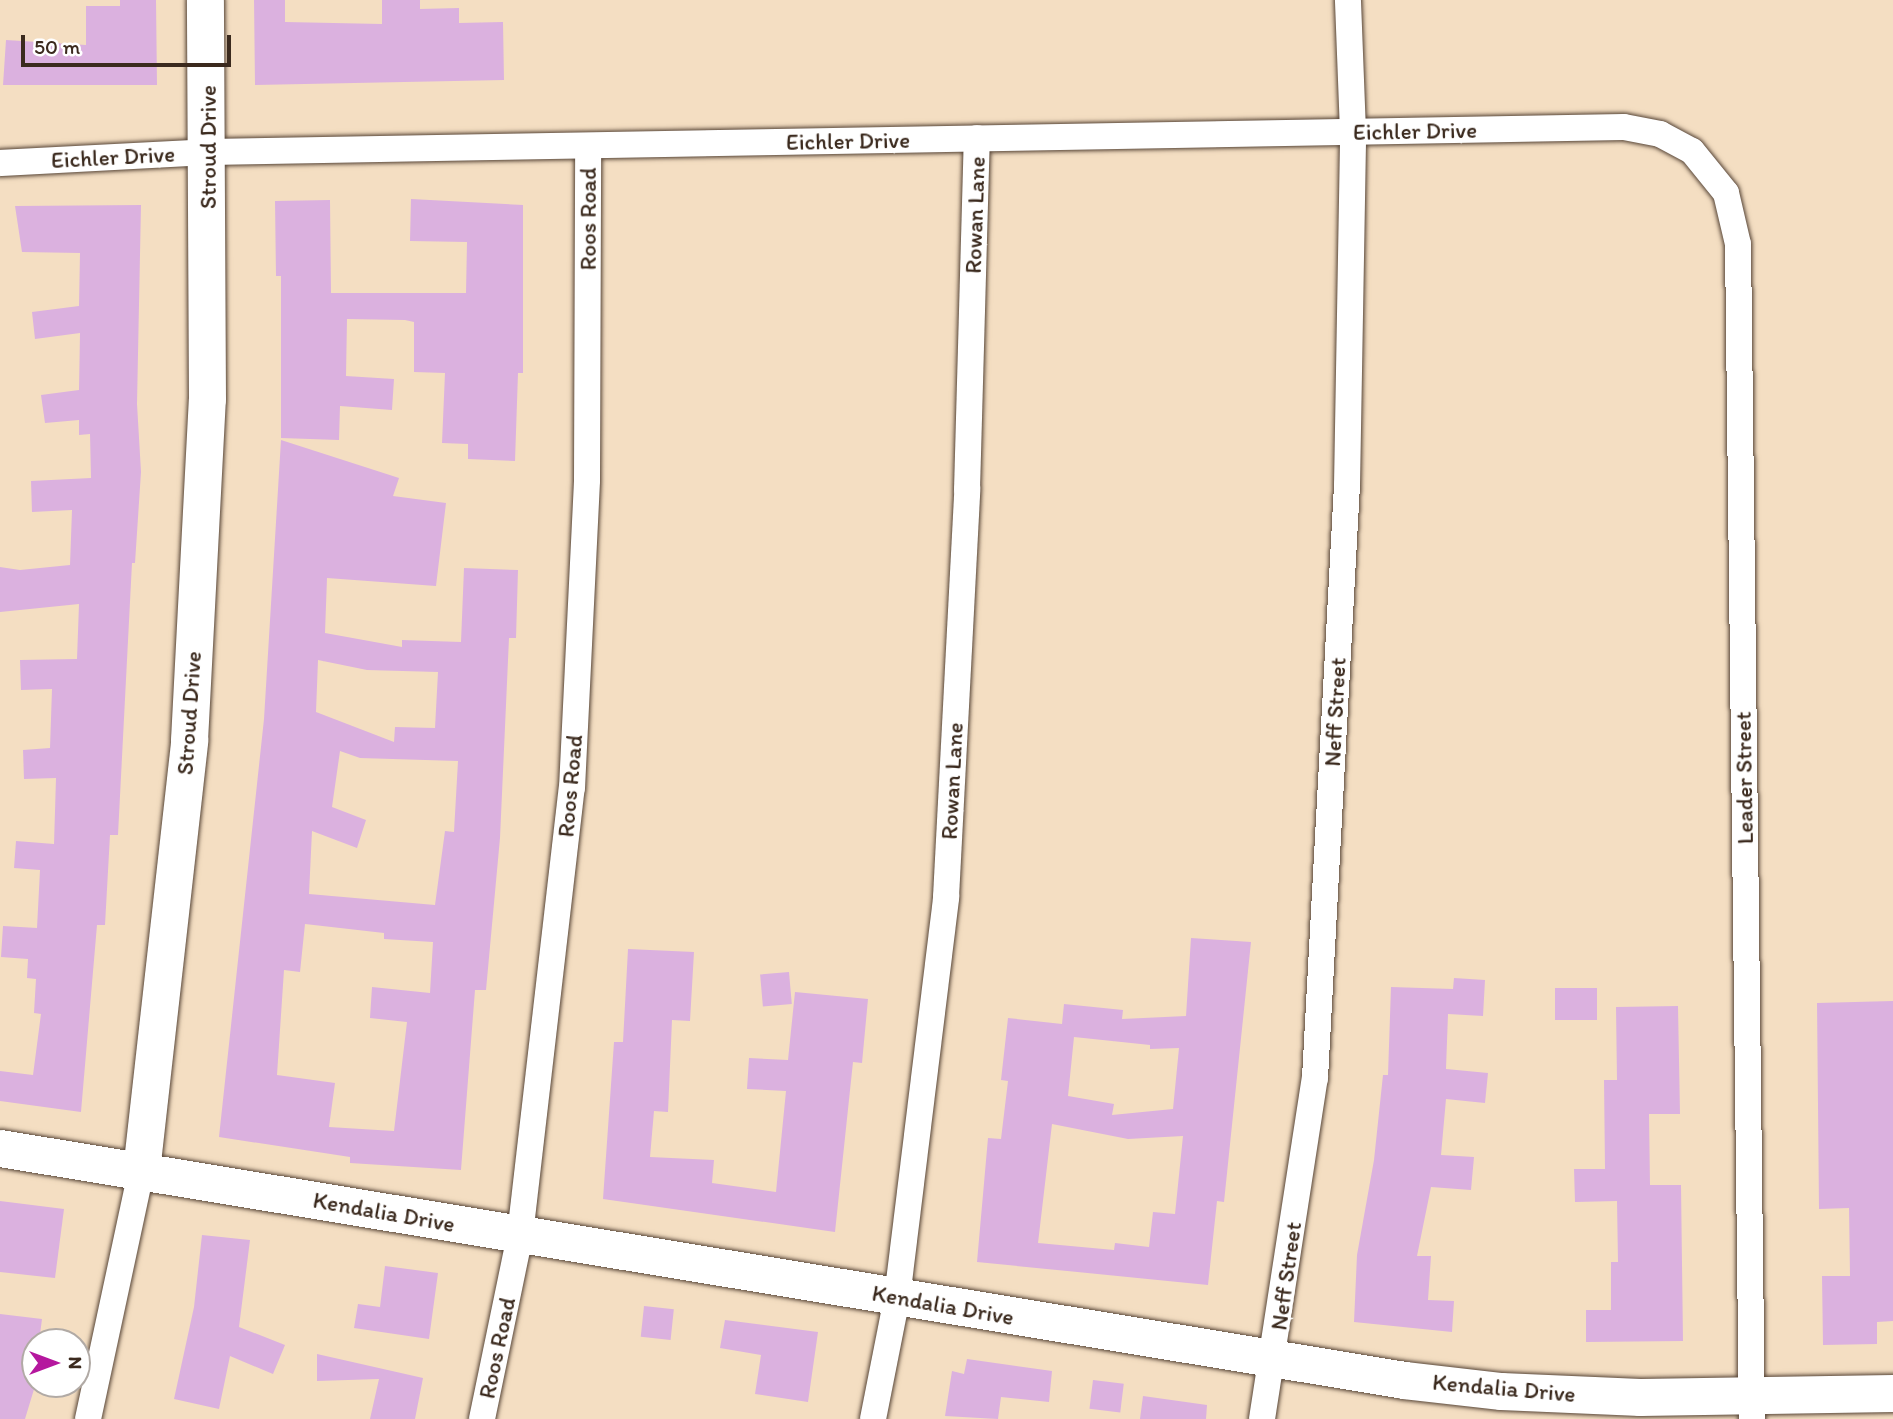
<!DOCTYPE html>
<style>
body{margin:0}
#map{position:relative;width:1893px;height:1419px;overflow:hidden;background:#f4dec2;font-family:Itim,sans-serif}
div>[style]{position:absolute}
.building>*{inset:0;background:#dbb1df;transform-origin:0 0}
.roads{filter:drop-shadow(0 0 2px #574537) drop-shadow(0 0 2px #574537)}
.street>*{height:26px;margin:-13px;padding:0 13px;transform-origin:13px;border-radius:13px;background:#fff}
.secondary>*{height:37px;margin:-18.5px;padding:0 18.5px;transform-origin:18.5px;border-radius:18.5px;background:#fff}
span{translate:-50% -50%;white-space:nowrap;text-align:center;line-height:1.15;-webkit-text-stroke:6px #fff;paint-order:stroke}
.street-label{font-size:23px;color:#3b2a1e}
.north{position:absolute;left:21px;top:1328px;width:70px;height:70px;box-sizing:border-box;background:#fff;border:2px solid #b1aaa5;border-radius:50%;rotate:90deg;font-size:19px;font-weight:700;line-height:28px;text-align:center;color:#3b2a1e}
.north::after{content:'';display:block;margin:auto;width:24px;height:32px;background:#b5179e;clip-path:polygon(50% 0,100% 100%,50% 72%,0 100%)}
.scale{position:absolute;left:21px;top:35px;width:210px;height:32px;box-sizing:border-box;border:4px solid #3b2a1e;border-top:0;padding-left:9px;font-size:21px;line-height:24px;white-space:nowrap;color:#3b2a1e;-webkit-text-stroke:5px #fff;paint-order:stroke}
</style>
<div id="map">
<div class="building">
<div style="clip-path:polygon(120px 0,156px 0,157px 85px,3px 85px,6px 40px,86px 45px,86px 6px,120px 6px)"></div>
<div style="clip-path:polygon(254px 0,285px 0,285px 22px,382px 24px,382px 0,420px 0,420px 9px,459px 8px,459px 23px,503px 22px,504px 80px,255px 85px)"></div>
<div style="clip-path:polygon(411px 199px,523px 205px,523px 373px,518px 373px,515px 461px,468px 459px,468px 444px,442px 443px,445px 373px,414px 372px,414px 322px,405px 320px,347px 319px,346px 376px,394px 379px,392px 410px,340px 406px,339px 440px,281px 438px,281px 276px,276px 276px,275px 201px,330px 200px,331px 293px,466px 293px,467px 242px,410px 241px)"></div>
<div style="clip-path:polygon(141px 205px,137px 404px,141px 472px,135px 563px,132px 563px,118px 835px,110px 835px,105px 925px,97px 925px,81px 1112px,0 1101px,0 1071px,33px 1075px,41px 1014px,34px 1013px,36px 979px,27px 978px,28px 959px,1px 957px,3px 926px,37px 928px,40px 870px,14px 868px,16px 841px,54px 844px,56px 778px,24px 779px,23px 750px,50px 748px,52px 689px,21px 690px,20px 660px,77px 659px,79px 604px,0 612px,0 567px,20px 570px,70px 565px,72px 510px,32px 512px,31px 481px,91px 478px,90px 434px,79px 435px,79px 420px,45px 423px,41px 395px,79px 390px,80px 333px,35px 339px,32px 312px,79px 306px,80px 253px,22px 252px,15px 206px)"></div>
<div style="clip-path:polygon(evenodd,281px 440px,399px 478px,393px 496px,446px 503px,436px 586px,327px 578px,325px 633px,402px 647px,402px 640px,461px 642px,464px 568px,518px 570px,516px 638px,509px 638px,500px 838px,486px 990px,475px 990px,461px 1170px,350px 1163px,350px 1157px,219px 1137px,264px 719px,281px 440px,318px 660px,367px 670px,438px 672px,435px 728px,395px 727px,394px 742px,316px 712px,318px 660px,281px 440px,340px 751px,360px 758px,458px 761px,454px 832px,445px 831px,435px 905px,309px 894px,312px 831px,357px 848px,366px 820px,332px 807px,340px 751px,281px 440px,305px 924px,384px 933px,384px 939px,433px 942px,430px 993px,372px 987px,370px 1018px,407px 1022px,394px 1131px,329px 1127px,335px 1083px,277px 1075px,284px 970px,300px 972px,305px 924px)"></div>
<div style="clip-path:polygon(evenodd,1191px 938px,1251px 942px,1224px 1202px,1217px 1201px,1208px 1285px,977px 1262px,988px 1138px,1001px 1139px,1008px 1081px,1001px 1080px,1008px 1018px,1062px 1024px,1064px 1004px,1123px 1010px,1122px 1019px,1186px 1016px,1191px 938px,1074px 1037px,1150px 1045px,1150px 1049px,1179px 1048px,1173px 1109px,1112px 1115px,1114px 1104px,1068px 1096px,1074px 1037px,1191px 938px,1052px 1124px,1128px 1139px,1183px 1136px,1175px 1214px,1153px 1212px,1149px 1247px,1115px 1243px,1114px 1250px,1038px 1243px,1052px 1124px)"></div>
<div style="clip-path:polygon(628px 949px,694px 952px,690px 1021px,672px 1020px,668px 1112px,654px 1111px,650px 1157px,714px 1160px,712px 1183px,776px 1192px,786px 1091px,747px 1089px,749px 1058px,788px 1060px,795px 992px,868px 999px,862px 1063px,853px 1062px,835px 1232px,603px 1199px,614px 1042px,623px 1042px)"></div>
<div style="left:789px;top:972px;width:32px;height:29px;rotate:85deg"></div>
<div style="clip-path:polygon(1454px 978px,1485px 980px,1483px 1016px,1448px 1014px,1446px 1069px,1488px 1073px,1485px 1103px,1446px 1099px,1441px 1155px,1474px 1157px,1471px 1190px,1431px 1187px,1417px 1256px,1431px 1256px,1428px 1300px,1454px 1301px,1452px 1332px,1354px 1322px,1357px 1255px,1374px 1160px,1383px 1075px,1388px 1075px,1391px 987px,1453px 989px)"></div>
<div style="left:1555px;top:988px;width:42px;height:32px"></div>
<div style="clip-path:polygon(1893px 1001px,1893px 1321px,1877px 1322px,1877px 1344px,1823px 1345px,1822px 1276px,1850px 1276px,1849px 1208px,1819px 1209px,1817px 1003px)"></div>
<div style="clip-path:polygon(1678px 1006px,1680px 1114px,1649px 1114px,1650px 1185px,1681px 1185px,1683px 1341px,1586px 1342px,1586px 1310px,1611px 1310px,1611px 1262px,1618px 1262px,1617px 1201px,1575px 1202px,1574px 1169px,1605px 1169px,1604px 1080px,1617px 1080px,1616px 1007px)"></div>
<div style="clip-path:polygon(0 1201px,64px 1209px,55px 1278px,0 1272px)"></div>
<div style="clip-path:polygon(202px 1235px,250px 1240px,239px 1327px,285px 1345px,273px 1374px,230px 1356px,219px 1409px,174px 1399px,194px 1307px)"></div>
<div style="clip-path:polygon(385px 1266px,438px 1273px,429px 1339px,354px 1328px,358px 1304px,380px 1307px)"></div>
<div style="left:644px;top:1306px;width:30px;height:31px;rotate:6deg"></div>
<div style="clip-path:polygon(0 1314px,42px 1319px,39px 1342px,35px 1342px,35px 1386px,25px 1419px,0 1419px)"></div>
<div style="clip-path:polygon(725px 1320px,818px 1332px,808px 1402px,755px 1394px,761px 1355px,720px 1348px)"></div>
<div style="clip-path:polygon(317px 1354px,423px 1378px,415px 1419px,370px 1419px,379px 1379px,317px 1381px)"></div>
<div style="clip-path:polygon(967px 1359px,1052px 1371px,1049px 1402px,1001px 1397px,998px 1419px,945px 1416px,952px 1371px,964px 1374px)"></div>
<div style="left:1093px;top:1380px;width:31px;height:29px;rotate:7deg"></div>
<div style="clip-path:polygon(1143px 1396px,1207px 1405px,1206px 1419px,1140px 1419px)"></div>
</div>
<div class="roads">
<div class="street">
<div style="left:0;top:163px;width:209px;rotate:-3deg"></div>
<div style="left:209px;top:152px;width:1415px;rotate:-1.01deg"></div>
<div style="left:1624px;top:127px;width:37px;rotate:11deg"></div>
<div style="left:1660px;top:134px;width:36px;rotate:28deg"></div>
<div style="left:1692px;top:151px;width:54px;rotate:51deg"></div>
<div style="left:1726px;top:193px;width:52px;rotate:76.8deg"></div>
<div style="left:1738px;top:244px;width:1175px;rotate:89.32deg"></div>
<div style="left:88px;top:1419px;width:254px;rotate:-77.9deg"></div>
<div style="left:482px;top:1419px;width:188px;rotate:-78.3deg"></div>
<div style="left:520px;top:1235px;width:450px;rotate:-83.4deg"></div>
<div style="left:572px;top:788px;width:308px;rotate:-87.2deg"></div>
<div style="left:587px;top:480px;width:333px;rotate:-89.8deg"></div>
<div style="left:873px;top:1419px;width:123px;rotate:-78.8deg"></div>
<div style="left:897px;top:1298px;width:404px;rotate:-83deg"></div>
<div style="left:946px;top:897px;width:408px;rotate:-87deg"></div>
<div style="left:967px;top:490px;width:352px;rotate:-88.4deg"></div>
<div style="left:1262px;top:1419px;width:345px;rotate:-81.2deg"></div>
<div style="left:1315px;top:1078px;width:593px;rotate:-86.91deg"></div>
<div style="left:1347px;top:486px;width:354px;rotate:-89deg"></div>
<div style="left:1353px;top:132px;width:132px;rotate:-92.2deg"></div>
</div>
<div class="secondary">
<div style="left:0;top:1148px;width:1423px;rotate:9.38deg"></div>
<div style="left:1404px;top:1380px;width:98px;rotate:6.5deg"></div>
<div style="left:1501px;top:1391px;width:139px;rotate:2.5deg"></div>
<div style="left:1640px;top:1397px;width:253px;rotate:-0.9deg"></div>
<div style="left:141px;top:1171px;width:434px;rotate:-83.6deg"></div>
<div style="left:189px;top:740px;width:341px;rotate:-87deg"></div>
<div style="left:207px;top:399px;width:399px;rotate:-90.3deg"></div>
</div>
</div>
<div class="street-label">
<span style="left:1415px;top:131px;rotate:-1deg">Eichler Drive</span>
<span style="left:848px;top:141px;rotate:-1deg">Eichler Drive</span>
<span style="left:208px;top:147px;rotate:-90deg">Stroud Drive</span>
<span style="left:113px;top:157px;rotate:-3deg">Eichler Drive</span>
<span style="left:975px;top:215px;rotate:-88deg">Rowan Lane</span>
<span style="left:588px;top:219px;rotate:-90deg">Roos Road</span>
<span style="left:1335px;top:712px;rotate:-87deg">Neff Street</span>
<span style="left:189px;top:713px;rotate:-86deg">Stroud Drive</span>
<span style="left:1744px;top:778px;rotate:-91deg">Leader Street</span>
<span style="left:952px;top:781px;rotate:-87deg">Rowan Lane</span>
<span style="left:570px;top:786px;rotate:-85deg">Roos Road</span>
<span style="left:384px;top:1212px;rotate:10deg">Kendalia Drive</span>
<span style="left:1286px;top:1276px;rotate:-82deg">Neff Street</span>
<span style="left:943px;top:1305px;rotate:10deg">Kendalia Drive</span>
<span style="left:497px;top:1348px;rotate:-78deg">Roos Road</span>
<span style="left:1504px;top:1388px;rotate:5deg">Kendalia Drive</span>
</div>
<div class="north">N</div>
<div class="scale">50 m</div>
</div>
